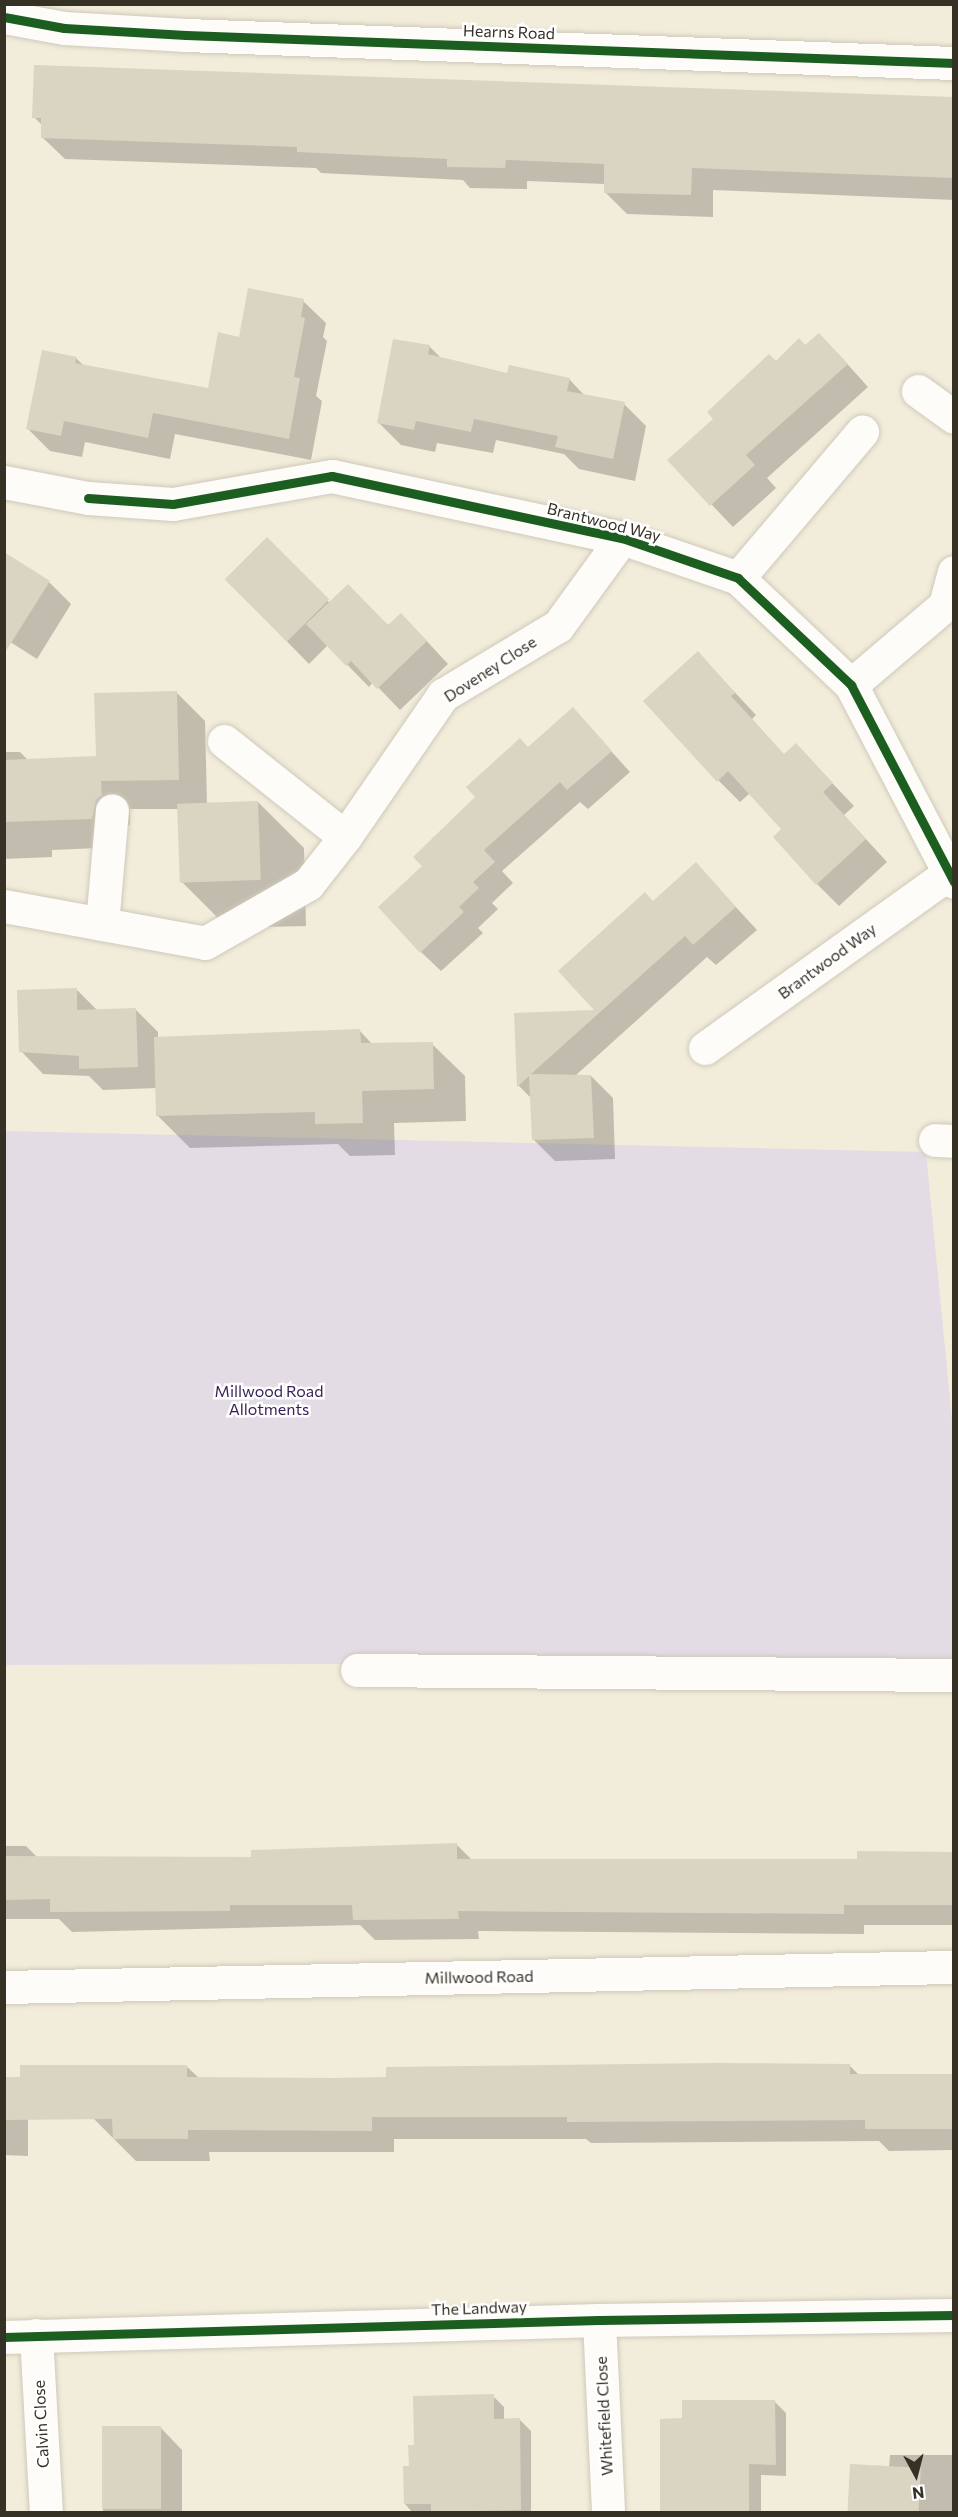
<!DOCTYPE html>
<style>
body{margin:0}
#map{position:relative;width:958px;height:2517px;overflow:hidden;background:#f2ecda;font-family:Commissioner,sans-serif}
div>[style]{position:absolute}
.green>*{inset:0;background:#e4dce5}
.shadow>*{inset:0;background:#0003}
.building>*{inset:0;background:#dad4c3;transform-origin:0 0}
.roads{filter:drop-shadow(0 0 2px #cfc9bb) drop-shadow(0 0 2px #cfc9bb)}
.minor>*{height:33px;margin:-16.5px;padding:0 16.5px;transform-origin:16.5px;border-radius:16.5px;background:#fdfcf9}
.cycleway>*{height:9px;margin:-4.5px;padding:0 4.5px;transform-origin:4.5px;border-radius:4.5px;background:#1b5e20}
span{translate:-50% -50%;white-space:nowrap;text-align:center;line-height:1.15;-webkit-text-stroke:5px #fff;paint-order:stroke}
.street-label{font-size:16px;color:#363125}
.park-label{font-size:16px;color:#361f54}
.frame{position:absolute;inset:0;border:6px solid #363125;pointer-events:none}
.north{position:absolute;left:886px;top:2445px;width:60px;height:60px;-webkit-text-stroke:4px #fff;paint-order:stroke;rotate:173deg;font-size:16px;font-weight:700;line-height:24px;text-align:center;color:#363125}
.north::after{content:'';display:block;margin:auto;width:21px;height:27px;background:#363125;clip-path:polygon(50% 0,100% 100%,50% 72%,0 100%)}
</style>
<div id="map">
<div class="green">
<div style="clip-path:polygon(5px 1131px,926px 1152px,953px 1430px,953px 1662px,5px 1665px)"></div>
</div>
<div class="shadow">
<div style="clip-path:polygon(954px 99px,954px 200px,713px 190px,713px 217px,627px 214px,605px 192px,605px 184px,527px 181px,527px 189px,470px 188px,463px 180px,321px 173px,316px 168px,65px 159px,42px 137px,43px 126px,34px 117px)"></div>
<div style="clip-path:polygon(303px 301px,326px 323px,323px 337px,327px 341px,316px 396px,322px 401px,311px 460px,175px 434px,170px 459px,85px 442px,82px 457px,50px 451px,28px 429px,76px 358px,84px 366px,209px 389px,240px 339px)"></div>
<div style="clip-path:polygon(429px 346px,441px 358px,508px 375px,569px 379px,585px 396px,624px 404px,646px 426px,635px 481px,579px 469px,564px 454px,496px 440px,493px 453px,437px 443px,435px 452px,401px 445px,379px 423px)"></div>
<div style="clip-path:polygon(805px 346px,841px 357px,868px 387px,767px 478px,776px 488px,733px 527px,670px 461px)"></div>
<div style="clip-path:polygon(267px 540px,330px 603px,423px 637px,448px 664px,400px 710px,373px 682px,369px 687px,328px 645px,309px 664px,226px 579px)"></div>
<div style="clip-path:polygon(14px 560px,49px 582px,71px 604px,37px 659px,4px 638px)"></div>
<div style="clip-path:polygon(698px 653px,756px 715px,752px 719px,785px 756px,796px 745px,854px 806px,844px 815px,887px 862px,839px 906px,817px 884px,784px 829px,750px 793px,740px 802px,718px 780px)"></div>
<div style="clip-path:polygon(176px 692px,205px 721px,207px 804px,258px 802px,304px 848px,306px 926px,228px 928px,181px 881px,179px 809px,130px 809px,130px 824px,125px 829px,121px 847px,52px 850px,52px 857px,4px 859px,4px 752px,20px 752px,29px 761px,98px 757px)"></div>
<div style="clip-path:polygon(573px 709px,630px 772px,588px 809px,580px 802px,502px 871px,513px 883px,492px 903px,498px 909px,478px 928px,483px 933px,441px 971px,421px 952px,424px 867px,529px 748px)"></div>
<div style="clip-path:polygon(696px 864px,757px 930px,716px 965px,707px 957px,575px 1076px,591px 1076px,613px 1098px,615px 1159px,555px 1161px,533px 1139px,532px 1099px,519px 1086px,516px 1014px,597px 1011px,654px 903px)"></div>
<div style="clip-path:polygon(77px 990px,98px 1011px,136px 1010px,158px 1032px,158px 1038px,360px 1031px,373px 1045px,432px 1044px,465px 1076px,466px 1121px,394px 1123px,395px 1155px,350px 1156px,338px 1144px,190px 1148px,157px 1115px,157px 1088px,103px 1090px,89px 1076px,43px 1074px,21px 1051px)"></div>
<div style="clip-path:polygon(456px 1844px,472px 1860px,859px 1860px,954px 1853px,954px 1925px,864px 1925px,864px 1934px,478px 1931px,479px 1939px,375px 1940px,360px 1925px,72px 1932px,59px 1919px,4px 1919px,4px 1846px,26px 1846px,38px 1858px,253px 1859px)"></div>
<div style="clip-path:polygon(849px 2065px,860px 2076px,954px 2075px,954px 2150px,889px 2151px,879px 2141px,591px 2143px,586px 2139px,394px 2139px,394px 2152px,209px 2152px,210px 2161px,136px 2161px,93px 2118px,186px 2066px,199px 2078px,387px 2079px)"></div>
<div style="clip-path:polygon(4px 2089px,28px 2111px,28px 2156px,4px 2155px)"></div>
<div style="clip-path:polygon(493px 2396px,504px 2407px,504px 2420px,520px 2420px,531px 2431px,531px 2512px,412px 2512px,405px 2504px,415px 2447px)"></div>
<div style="clip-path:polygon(775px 2402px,786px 2413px,786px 2476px,761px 2475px,761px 2512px,662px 2512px,662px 2420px,683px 2420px)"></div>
<div style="clip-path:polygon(160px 2427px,182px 2450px,182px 2512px,103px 2512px,103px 2428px)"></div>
<div style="clip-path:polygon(890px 2455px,954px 2455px,954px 2512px,848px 2512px,851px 2465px,889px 2468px)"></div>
</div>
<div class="building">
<div style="clip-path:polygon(34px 65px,954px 97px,954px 178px,692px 168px,691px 195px,604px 193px,604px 164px,506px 160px,505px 168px,447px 167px,447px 159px,297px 152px,297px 147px,41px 138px,41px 118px,32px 118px)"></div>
<div style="clip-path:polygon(248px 288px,304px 299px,301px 317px,305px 318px,294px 377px,300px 378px,289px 439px,153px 413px,148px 438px,64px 421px,61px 436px,26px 429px,42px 350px,77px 357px,75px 363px,208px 388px,218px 332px,239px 337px)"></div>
<div style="clip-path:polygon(819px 333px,848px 364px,746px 455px,755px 465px,710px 506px,667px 460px,713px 419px,707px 412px,769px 354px,776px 361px,799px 338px,805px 345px)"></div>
<div style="clip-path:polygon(393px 339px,430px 345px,428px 354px,507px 373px,509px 365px,570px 378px,567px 391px,625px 402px,613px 459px,555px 447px,558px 436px,474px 419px,471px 432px,416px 421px,414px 430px,377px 423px)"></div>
<div style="left:267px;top:537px;width:88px;height:60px;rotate:45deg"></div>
<div style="clip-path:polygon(4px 552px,50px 581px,4px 654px)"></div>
<div style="clip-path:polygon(348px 584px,388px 625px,401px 613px,427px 641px,377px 689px,351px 661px,346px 666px,306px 624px)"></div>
<div style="clip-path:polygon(698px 651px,735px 693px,731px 696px,784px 754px,796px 743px,833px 783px,823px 792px,866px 839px,816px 885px,773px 837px,781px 829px,728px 771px,717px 782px,643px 701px)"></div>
<div style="clip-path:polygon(177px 691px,179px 780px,101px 781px,102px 795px,96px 800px,92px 819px,4px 822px,4px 760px,96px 756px,94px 693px)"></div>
<div style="clip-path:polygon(573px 707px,612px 751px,567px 790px,560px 782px,484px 850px,495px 862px,473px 882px,479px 888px,459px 907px,464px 912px,420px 953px,378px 907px,422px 866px,413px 857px,475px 797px,466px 787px,520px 738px,528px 747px)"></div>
<div style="left:258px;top:801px;width:79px;height:81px;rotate:88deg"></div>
<div style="clip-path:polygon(696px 862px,736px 907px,693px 945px,685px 936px,531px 1074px,591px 1075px,594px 1138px,532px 1140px,529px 1076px,517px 1087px,514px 1013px,594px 1010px,558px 971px,645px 892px,653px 901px)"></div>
<div style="clip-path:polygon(77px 988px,77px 1010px,136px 1008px,138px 1067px,79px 1069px,79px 1056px,19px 1052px,17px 990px)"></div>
<div style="clip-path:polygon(360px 1029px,361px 1043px,433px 1042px,434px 1089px,362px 1091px,363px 1123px,315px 1124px,315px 1112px,156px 1116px,154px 1037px)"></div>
<div style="clip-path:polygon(457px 1843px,457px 1859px,857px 1859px,857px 1851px,954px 1852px,954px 1905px,844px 1905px,844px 1914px,458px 1911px,459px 1919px,353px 1920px,352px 1905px,230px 1905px,230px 1911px,50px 1912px,50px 1899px,4px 1900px,4px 1856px,251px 1857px,251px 1850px)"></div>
<div style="clip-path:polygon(716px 2063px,850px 2064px,850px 2074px,954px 2074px,954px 2129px,865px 2129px,865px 2120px,567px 2122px,567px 2117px,372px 2117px,372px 2131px,188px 2130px,188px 2139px,113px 2139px,112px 2119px,4px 2120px,4px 2077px,20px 2077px,20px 2065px,187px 2065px,187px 2077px,333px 2078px,386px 2077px,386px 2067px)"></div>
<div style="clip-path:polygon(494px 2394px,494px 2419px,520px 2418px,521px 2510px,431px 2512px,431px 2504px,404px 2504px,403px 2466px,409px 2466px,408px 2445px,414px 2445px,413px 2396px)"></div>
<div style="clip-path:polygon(682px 2400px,775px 2400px,776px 2465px,749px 2464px,749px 2511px,660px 2511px,660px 2419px,682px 2418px)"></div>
<div style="left:102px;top:2426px;width:59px;height:83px"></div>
<div style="left:850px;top:2464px;width:71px;height:48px;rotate:3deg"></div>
</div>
<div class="roads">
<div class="minor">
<div style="left:4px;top:17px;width:61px;rotate:10.4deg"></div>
<div style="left:64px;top:28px;width:122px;rotate:3.3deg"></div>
<div style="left:186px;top:35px;width:769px;rotate:2.09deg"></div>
<div style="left:918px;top:391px;width:44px;rotate:35.8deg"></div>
<div style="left:4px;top:482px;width:86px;rotate:10.8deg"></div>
<div style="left:88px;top:498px;width:85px;rotate:4deg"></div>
<div style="left:173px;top:504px;width:161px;rotate:-10deg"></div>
<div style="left:332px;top:476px;width:297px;rotate:12.1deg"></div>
<div style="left:622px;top:538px;width:123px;rotate:19deg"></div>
<div style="left:738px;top:578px;width:156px;rotate:43.4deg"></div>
<div style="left:851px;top:685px;width:222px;rotate:62.4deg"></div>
<div style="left:738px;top:578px;width:192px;rotate:-49.7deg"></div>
<div style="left:851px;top:685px;width:123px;rotate:-40.4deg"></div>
<div style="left:945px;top:605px;width:34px;rotate:-75deg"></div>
<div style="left:224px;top:741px;width:154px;rotate:38.4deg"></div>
<div style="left:4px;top:906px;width:204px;rotate:10.4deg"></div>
<div style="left:205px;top:943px;width:119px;rotate:-29.8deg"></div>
<div style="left:308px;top:884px;width:60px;rotate:-51.8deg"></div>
<div style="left:345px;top:837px;width:173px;rotate:-55.4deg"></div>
<div style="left:443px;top:695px;width:134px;rotate:-31deg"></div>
<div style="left:558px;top:626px;width:109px;rotate:-54deg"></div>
<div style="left:102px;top:924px;width:114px;rotate:-85deg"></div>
<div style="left:705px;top:1048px;width:300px;rotate:-35.6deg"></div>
<div style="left:935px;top:1140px;width:19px;rotate:3deg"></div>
<div style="left:357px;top:1670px;width:597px;rotate:0.48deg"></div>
<div style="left:4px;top:1987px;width:950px;rotate:-1.21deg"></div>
<div style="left:599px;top:2320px;width:192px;rotate:87.3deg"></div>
<div style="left:36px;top:2335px;width:177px;rotate:86.8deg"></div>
<div style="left:4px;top:2337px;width:595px;rotate:-1.64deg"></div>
<div style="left:599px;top:2320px;width:355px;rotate:-0.8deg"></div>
</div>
</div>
<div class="cycleway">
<div style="left:4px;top:17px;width:61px;rotate:10.4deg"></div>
<div style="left:64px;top:28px;width:122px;rotate:3.3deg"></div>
<div style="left:186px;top:35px;width:769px;rotate:2.09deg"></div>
<div style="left:88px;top:498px;width:85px;rotate:4deg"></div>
<div style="left:173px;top:504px;width:161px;rotate:-10deg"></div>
<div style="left:332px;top:476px;width:297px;rotate:12.1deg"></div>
<div style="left:622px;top:538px;width:123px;rotate:19deg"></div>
<div style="left:738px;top:578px;width:156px;rotate:43.4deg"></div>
<div style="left:851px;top:685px;width:222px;rotate:62.4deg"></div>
<div style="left:4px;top:2337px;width:595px;rotate:-1.64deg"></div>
<div style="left:599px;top:2320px;width:355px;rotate:-0.8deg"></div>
</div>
<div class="street-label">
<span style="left:509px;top:32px;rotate:2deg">Hearns Road</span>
<span style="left:604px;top:522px;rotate:14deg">Brantwood Way</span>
<span style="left:490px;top:669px;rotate:-33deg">Doveney Close</span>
<span style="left:827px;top:961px;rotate:-36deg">Brantwood Way</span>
<span style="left:479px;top:1977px;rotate:-1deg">Millwood Road</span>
<span style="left:479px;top:2308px;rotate:-2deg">The Landway</span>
<span style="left:604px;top:2416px;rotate:-93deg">Whitefield Close</span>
<span style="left:41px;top:2424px;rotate:-93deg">Calvin Close</span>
</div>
<div class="park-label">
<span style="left:269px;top:1400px">Millwood Road<br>Allotments</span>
</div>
<div class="frame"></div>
<div class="north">N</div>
</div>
